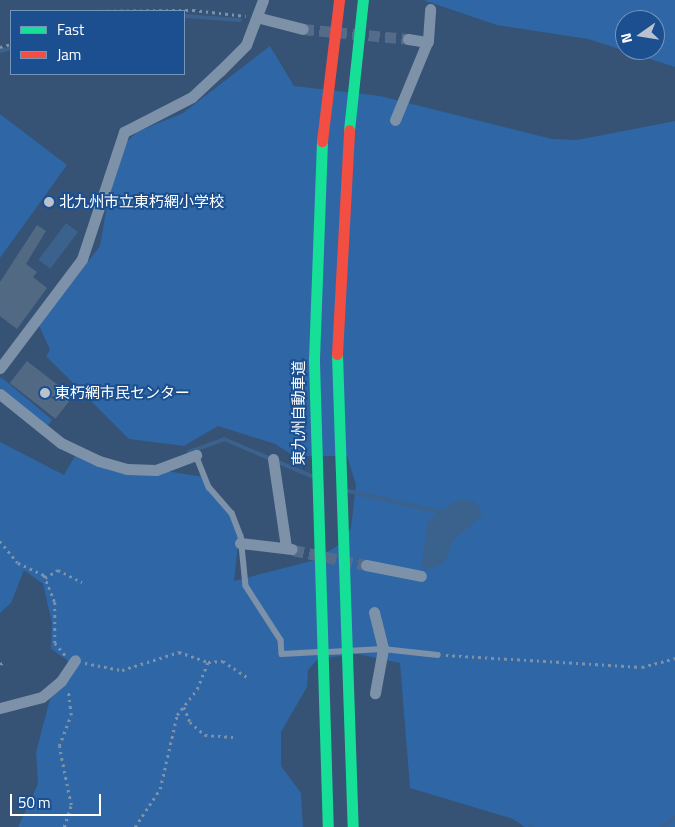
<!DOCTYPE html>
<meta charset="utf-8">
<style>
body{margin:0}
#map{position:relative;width:675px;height:827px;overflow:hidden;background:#365274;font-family:"Titillium Web","Noto Sans JP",sans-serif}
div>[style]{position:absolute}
.green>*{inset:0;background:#2f66a5;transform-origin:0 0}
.water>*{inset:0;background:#3b618d;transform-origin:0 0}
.stream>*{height:4px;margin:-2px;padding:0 2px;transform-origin:2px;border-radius:2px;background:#3b618d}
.building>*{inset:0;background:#526984;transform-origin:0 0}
.street-tunnel>*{height:11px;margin-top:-5.5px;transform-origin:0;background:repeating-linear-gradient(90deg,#546c89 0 11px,transparent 0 16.5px)}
.path>*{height:2.5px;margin-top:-1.25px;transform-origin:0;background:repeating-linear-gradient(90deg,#7d92a8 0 2.5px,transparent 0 6.5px)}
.lane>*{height:5.5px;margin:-2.75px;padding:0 2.75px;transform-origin:2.75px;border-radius:2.75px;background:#7d92a8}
.street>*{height:11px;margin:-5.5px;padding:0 5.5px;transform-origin:5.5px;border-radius:5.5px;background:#7d92a8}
.fast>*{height:11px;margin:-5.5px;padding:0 5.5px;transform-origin:5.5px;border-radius:5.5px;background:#16e098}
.jam>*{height:11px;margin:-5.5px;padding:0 5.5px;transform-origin:5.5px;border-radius:5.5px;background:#f24e42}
.dots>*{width:14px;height:14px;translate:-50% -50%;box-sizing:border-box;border:2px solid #1b4f8f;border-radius:50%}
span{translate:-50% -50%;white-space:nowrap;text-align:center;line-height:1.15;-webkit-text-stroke:4px #1b4f8f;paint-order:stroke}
.poi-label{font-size:15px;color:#fff}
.left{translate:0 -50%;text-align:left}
.street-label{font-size:15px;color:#fff}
.legend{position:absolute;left:10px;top:10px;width:175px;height:65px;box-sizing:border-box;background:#1b4f8f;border:1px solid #7695bc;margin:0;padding:6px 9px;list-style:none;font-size:15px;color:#fff}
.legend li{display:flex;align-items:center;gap:10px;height:25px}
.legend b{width:25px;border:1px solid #7695bc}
.north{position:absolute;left:615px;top:10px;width:50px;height:50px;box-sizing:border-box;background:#1b4f8f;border:1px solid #7695bc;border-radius:50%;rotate:257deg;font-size:14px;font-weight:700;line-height:20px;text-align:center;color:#fff}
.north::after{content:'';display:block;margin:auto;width:18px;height:22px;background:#b9c2ce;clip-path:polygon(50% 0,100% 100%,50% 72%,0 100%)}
.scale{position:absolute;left:10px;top:794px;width:91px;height:22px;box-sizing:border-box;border:2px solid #fff;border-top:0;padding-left:6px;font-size:15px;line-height:18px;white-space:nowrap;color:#fff;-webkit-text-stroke:4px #1b4f8f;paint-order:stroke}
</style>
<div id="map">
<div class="green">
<div style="clip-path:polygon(evenodd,423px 0,675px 0,675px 67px,588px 39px,497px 25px,423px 0,625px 20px,655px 20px,655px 50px,625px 50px,625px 20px)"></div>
<div style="clip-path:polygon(270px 46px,294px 86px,380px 96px,552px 139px,577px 140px,675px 121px,675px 827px,525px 827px,513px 819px,410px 788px,400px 663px,358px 654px,318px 659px,308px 670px,307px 687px,281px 732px,281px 766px,301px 793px,303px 827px,18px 827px,38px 784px,36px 752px,50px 699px,72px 676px,67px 660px,51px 649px,52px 623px,43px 584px,24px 570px,11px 603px,0 613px,0 442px,64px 475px,75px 456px,203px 477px,230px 512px,239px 534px,234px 581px,315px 560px,340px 544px,351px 528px,356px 485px,347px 456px,294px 456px,275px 444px,218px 426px,184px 446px,129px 439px,46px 356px,50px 350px,39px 325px,100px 246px,113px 170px,123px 145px,137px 132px,183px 113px)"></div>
<div style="clip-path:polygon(0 114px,67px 165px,0 258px)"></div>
<div style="left:1px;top:377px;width:67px;height:9px;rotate:40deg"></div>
</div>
<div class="water">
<div style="left:66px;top:223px;width:15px;height:46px;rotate:37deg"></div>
<div style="clip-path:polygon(459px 499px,476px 502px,482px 515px,454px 540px,443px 564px,426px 570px,422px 564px,428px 520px)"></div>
</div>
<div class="stream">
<div style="left:184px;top:16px;width:56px;rotate:4.1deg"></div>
<div style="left:0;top:51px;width:11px;rotate:-15deg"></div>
<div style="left:189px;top:452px;width:37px;rotate:-20deg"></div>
<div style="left:224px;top:439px;width:95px;rotate:23deg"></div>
<div style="left:348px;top:491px;width:99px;rotate:12.8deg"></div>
<div style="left:531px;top:826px;width:1px;rotate:45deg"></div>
<div style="left:662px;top:827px;width:16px;rotate:-35deg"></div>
</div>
<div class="building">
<div style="clip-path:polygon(37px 225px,46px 231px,26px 264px,37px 272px,33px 277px,47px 288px,17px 329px,0 316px,0 282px)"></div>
<div style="left:27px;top:361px;width:58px;height:28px;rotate:38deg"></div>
</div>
<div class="street-tunnel">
<div style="left:303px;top:29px;width:105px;rotate:5.4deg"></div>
<div style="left:293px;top:550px;width:75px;rotate:11.6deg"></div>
</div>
<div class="path">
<div style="left:88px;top:11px;width:105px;rotate:-0.5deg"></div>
<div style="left:193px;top:10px;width:53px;rotate:6.5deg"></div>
<div style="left:0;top:47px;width:11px;rotate:-15deg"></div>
<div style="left:0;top:541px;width:28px;rotate:51deg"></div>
<div style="left:18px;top:563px;width:29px;rotate:25deg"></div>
<div style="left:44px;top:575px;width:29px;rotate:68deg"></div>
<div style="left:55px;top:602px;width:41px;rotate:90deg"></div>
<div style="left:55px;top:643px;width:17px;rotate:50deg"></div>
<div style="left:45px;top:578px;width:15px;rotate:-32deg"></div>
<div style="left:58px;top:570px;width:27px;rotate:27deg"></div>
<div style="left:446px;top:655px;width:196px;rotate:3.5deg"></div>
<div style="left:642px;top:667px;width:34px;rotate:-15deg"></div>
<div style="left:85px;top:663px;width:38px;rotate:11deg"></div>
<div style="left:122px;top:670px;width:60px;rotate:-17.5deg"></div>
<div style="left:179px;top:652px;width:31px;rotate:19deg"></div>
<div style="left:208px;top:662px;width:15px;rotate:-4deg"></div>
<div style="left:223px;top:661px;width:32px;rotate:34deg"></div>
<div style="left:0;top:664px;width:5px;rotate:-22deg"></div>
<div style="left:184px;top:707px;width:16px;rotate:68deg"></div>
<div style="left:190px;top:722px;width:20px;rotate:41deg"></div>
<div style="left:205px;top:735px;width:32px;rotate:4deg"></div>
<div style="left:64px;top:827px;width:23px;rotate:-72deg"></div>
<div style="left:71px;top:805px;width:60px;rotate:-101.5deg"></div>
<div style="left:59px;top:746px;width:33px;rotate:-69deg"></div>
<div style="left:71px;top:715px;width:25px;rotate:-97deg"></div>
<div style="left:135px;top:827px;width:45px;rotate:-56.7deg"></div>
<div style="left:160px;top:789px;width:76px;rotate:-77.1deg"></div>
<div style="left:177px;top:715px;width:33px;rotate:-52deg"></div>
<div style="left:197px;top:689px;width:29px;rotate:-68deg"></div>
</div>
<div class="lane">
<div style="left:196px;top:455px;width:35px;rotate:68deg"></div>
<div style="left:209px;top:487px;width:35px;rotate:49deg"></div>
<div style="left:232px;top:513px;width:25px;rotate:69deg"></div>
<div style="left:241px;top:536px;width:50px;rotate:84.3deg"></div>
<div style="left:246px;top:586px;width:64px;rotate:57.1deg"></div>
<div style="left:281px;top:640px;width:14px;rotate:86deg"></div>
<div style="left:282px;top:654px;width:36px;rotate:-3deg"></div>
<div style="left:328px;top:652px;width:55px;rotate:-3.1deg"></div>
<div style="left:383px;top:649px;width:55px;rotate:6.2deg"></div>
</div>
<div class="street">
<div style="left:260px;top:18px;width:44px;rotate:14.3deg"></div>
<div style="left:408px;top:39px;width:20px;rotate:9deg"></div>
<div style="left:395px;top:120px;width:87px;rotate:-67.6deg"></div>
<div style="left:428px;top:40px;width:31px;rotate:-86deg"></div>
<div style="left:0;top:368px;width:136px;rotate:-53deg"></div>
<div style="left:82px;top:259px;width:134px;rotate:-71.7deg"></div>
<div style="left:124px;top:132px;width:76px;rotate:-27.2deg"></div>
<div style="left:192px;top:97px;width:38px;rotate:-43deg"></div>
<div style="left:220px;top:71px;width:37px;rotate:-45deg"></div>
<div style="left:246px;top:45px;width:48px;rotate:-69.3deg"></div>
<div style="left:0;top:394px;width:78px;rotate:38.8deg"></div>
<div style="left:61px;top:443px;width:42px;rotate:25.3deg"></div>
<div style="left:99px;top:461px;width:29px;rotate:16deg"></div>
<div style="left:127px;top:469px;width:29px;rotate:2deg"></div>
<div style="left:156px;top:470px;width:43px;rotate:-20.6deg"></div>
<div style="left:273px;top:459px;width:89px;rotate:81.6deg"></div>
<div style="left:240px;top:543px;width:52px;rotate:6.6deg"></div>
<div style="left:366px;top:565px;width:56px;rotate:11.3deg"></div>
<div style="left:374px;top:612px;width:38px;rotate:76deg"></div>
<div style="left:383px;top:649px;width:45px;rotate:100.3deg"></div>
<div style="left:0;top:708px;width:43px;rotate:-14.7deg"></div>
<div style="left:42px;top:697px;width:25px;rotate:-40deg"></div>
<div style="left:61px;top:681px;width:25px;rotate:-56deg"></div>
</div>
<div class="fast">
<div style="left:349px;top:130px;width:131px;rotate:-83.9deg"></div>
<div style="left:322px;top:141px;width:221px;rotate:92.1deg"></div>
<div style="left:314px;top:362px;width:465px;rotate:88.3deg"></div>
<div style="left:337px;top:354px;width:473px;rotate:88.1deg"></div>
</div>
<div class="jam">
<div style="left:322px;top:141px;width:142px;rotate:-83.1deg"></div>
<div style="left:337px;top:354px;width:224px;rotate:-86.9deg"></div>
</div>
<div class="dots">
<div style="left:49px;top:202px;background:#b9c2ce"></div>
<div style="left:45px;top:393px;background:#b9c2ce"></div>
</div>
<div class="poi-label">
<span class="left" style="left:59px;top:202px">北九州市立東朽網小学校</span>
<span class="left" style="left:55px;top:393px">東朽網市民センター</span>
</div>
<div class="street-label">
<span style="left:299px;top:413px;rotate:-90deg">東九州自動車道</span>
</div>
<ul class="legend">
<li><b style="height:6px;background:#16e098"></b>Fast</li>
<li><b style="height:6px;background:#f24e42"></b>Jam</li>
</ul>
<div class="north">N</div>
<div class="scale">50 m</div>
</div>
